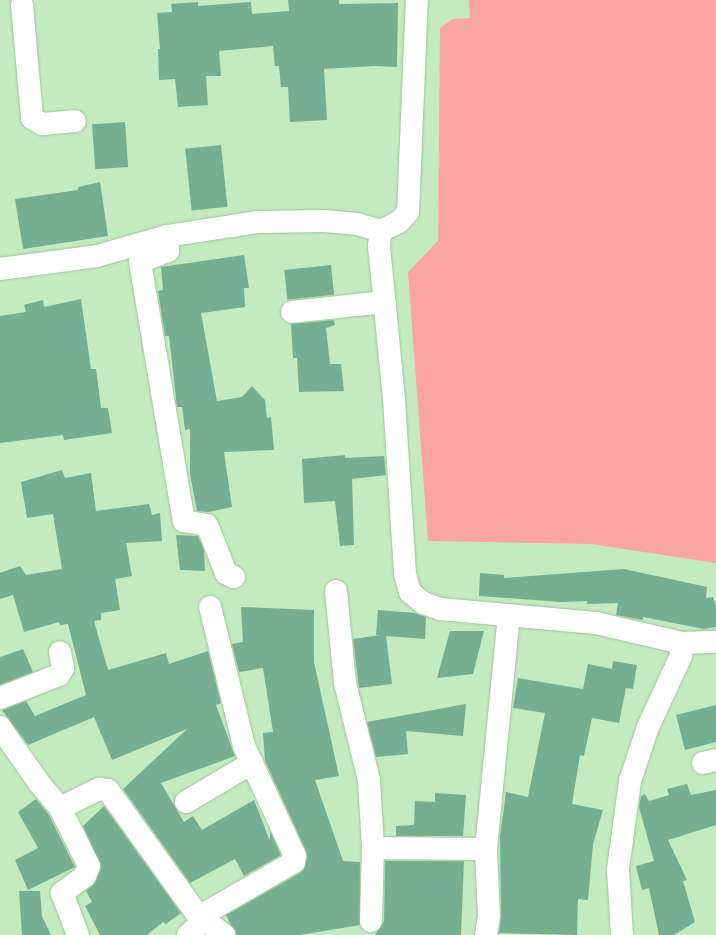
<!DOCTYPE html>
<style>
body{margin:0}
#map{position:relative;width:716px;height:935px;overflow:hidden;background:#c3ebbf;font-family:"Exo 2",sans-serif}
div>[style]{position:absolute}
.green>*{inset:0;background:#faa5a1}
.building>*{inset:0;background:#76ae92;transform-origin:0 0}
.roads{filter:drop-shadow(0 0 1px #9dc499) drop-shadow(0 0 1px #9dc499)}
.street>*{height:22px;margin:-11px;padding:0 11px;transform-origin:11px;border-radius:11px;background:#fff}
span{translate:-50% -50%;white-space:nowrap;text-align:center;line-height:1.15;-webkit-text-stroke:4px #fff;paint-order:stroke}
</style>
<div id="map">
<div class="green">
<div style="clip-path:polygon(469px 0,716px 0,716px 563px,591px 544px,428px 541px,408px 272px,438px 241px,440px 28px,453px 19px,470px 18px)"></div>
</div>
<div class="building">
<div style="clip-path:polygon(288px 0,339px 0,339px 4px,398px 3px,397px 67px,374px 66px,324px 69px,327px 120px,290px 122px,288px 87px,281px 87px,279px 66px,275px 66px,273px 46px,219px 51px,221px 76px,206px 76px,208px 105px,178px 107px,175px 79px,159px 80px,158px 49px,160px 49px,157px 13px,172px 12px,171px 4px,198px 2px,198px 6px,251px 2px,252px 14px,289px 11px)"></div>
<div style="left:125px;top:122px;width:45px;height:33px;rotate:86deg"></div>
<div style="left:221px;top:145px;width:62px;height:36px;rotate:84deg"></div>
<div style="clip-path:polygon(100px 182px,108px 236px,23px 249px,15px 199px,78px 190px,78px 187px)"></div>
<div style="clip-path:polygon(244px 255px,249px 288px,244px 288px,245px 307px,201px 313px,217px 401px,242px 397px,252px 386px,265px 400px,267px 418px,271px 417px,274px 450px,224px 452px,232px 507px,208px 512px,197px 511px,190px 474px,190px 429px,185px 430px,182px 407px,177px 407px,169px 336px,165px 336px,158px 291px,163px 290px,161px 267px)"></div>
<div style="left:331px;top:265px;width:30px;height:47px;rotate:84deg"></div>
<div style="clip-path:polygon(81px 299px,91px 369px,96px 369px,101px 408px,108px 408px,112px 433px,64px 440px,63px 435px,0 443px,0 316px,26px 312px,24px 305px,43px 300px,44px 307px)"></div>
<div style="clip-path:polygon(334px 320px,335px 325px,326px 328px,330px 364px,341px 364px,344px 391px,299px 392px,297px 358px,293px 358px,291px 324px)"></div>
<div style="clip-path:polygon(345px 455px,345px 458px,384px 456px,386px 475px,352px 479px,354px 545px,340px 546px,335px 501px,304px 503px,302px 459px)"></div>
<div style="clip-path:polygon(62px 470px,65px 478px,91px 473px,96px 511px,149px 504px,152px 515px,160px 513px,162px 541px,126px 543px,132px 576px,115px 579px,120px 610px,101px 613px,101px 620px,94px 621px,108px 670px,166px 653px,169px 664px,208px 651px,221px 703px,216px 705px,235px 756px,161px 783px,184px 822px,193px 816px,202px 830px,254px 800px,270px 841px,270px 831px,281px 855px,244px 876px,235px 859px,190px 883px,123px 789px,187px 729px,112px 760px,94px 717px,28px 745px,2px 710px,26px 701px,35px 716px,86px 695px,68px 624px,60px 625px,59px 622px,24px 632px,13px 595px,0 599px,0 573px,20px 566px,26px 575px,62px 569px,53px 514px,27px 518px,21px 482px)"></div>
<div style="clip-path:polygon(176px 535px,198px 536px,204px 550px,205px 571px,180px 570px)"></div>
<div style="clip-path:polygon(624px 569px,707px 587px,706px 598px,713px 597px,716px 606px,716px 627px,704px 629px,643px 617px,643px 620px,616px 615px,618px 603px,587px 604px,587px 601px,561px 602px,479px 596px,480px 573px,504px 575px,504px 578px)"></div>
<div style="clip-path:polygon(241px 607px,314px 610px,314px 662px,339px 776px,315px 780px,343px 861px,360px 862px,360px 925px,300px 935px,236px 935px,226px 915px,300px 873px,304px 869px,307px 858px,306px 851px,265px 761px,263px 733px,273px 732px,263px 668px,239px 672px,232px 644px,243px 642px)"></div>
<div style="clip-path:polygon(378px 610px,415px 613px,426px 617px,425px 639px,386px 636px,392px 684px,359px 688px,353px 639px,381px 635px,376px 635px)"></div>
<div style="clip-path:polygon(450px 631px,484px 631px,473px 674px,437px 678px)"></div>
<div style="clip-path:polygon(23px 649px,33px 672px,0 685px,0 657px)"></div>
<div style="clip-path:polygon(613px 661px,637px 665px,633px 689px,626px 688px,619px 723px,592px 718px,584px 756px,580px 755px,572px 804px,603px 810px,593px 844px,588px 900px,578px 899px,577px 935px,499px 933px,501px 916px,500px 836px,506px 792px,528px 797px,545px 713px,513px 708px,518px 678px,583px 689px,588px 664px,612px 669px)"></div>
<div style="clip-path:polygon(466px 704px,463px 736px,406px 731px,408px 754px,376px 757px,367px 722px)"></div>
<div style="clip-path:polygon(716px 705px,716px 742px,685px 750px,676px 715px)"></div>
<div style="clip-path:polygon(687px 784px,691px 795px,716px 790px,716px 825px,668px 840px,687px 880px,683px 881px,695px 922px,674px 935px,659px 935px,649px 888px,642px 890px,636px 866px,654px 861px,639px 807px,641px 796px,645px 794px,649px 801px,669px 795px,667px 789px)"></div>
<div style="clip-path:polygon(435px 793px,466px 795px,463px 836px,396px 836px,396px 826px,414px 825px,415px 801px,435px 802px)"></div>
<div style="clip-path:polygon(36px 799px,49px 815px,75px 867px,28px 890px,15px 860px,38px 848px,18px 812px)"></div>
<div style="clip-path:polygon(104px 806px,181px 913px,166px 924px,163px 922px,147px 935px,100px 935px,85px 906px,92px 902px,86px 891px,96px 881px,101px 866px,83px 826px)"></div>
<div style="clip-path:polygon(385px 861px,464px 861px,461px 935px,375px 935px,384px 921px)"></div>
<div style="clip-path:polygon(19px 891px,40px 891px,42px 916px,51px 935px,22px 935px)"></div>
</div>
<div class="roads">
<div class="street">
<div style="left:22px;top:5px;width:113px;rotate:84.9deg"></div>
<div style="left:32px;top:118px;width:12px;rotate:31deg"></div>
<div style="left:42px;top:124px;width:33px;rotate:-5deg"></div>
<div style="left:381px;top:231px;width:15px;rotate:98deg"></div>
<div style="left:379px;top:246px;width:154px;rotate:84.4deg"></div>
<div style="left:394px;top:399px;width:175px;rotate:86.4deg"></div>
<div style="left:405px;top:574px;width:19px;rotate:74deg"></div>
<div style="left:410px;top:592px;width:17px;rotate:40deg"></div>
<div style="left:423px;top:603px;width:18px;rotate:19deg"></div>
<div style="left:440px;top:609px;width:157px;rotate:5.1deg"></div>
<div style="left:596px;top:623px;width:88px;rotate:13.1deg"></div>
<div style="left:682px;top:643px;width:34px;rotate:-2deg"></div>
<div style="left:167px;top:236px;width:15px;rotate:86deg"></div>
<div style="left:168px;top:251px;width:30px;rotate:159deg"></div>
<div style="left:140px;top:262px;width:263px;rotate:80.4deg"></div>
<div style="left:184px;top:521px;width:23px;rotate:10deg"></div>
<div style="left:207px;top:525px;width:52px;rotate:68.4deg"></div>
<div style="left:226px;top:573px;width:9px;rotate:27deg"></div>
<div style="left:0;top:269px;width:98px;rotate:-7.6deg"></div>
<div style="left:97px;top:256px;width:73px;rotate:-15.9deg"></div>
<div style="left:167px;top:236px;width:91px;rotate:-8.8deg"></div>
<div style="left:257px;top:222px;width:67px;rotate:-0.9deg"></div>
<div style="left:324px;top:221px;width:33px;rotate:5deg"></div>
<div style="left:357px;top:224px;width:25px;rotate:16deg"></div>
<div style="left:381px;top:231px;width:20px;rotate:-27deg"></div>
<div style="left:399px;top:222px;width:13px;rotate:-48deg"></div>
<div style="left:408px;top:212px;width:212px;rotate:-87.6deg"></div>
<div style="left:292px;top:312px;width:93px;rotate:-6.2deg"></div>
<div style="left:336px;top:591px;width:92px;rotate:84.4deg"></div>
<div style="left:345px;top:683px;width:100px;rotate:76.1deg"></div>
<div style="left:369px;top:780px;width:68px;rotate:86.6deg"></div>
<div style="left:373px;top:848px;width:73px;rotate:91.6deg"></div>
<div style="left:0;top:698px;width:63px;rotate:-21.3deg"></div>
<div style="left:59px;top:675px;width:8px;rotate:-60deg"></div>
<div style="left:63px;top:668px;width:16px;rotate:-101deg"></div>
<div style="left:0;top:727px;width:68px;rotate:55.1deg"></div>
<div style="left:39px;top:783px;width:33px;rotate:50deg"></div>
<div style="left:60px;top:808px;width:65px;rotate:63.4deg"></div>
<div style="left:89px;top:866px;width:11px;rotate:112deg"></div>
<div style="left:85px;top:876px;width:29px;rotate:144deg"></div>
<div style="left:62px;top:893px;width:45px;rotate:69.1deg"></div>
<div style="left:703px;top:763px;width:13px;rotate:-13deg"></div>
<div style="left:186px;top:802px;width:77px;rotate:-30.6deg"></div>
<div style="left:60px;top:808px;width:43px;rotate:-26deg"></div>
<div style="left:99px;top:789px;width:9px;rotate:6deg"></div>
<div style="left:108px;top:790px;width:151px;rotate:54.4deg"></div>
<div style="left:196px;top:913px;width:36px;rotate:38deg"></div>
<div style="left:373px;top:848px;width:113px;rotate:0.5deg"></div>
<div style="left:188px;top:935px;width:22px;rotate:-43deg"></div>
<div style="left:204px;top:920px;width:10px;rotate:-61deg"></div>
<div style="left:209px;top:911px;width:98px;rotate:-30deg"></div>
<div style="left:294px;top:862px;width:6px;rotate:-81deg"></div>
<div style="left:295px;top:856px;width:121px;rotate:-114.9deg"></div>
<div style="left:244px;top:746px;width:143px;rotate:-103.7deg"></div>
<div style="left:486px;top:935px;width:19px;rotate:-81deg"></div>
<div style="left:489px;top:916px;width:67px;rotate:-92.6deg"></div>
<div style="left:486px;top:849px;width:234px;rotate:-84.4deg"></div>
<div style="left:622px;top:935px;width:66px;rotate:-93.5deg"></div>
<div style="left:618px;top:869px;width:89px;rotate:-82.2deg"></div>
<div style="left:630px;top:781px;width:57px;rotate:-71.6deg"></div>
<div style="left:648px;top:727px;width:78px;rotate:-65.1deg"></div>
<div style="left:681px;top:656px;width:13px;rotate:-86deg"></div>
</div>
</div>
</div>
